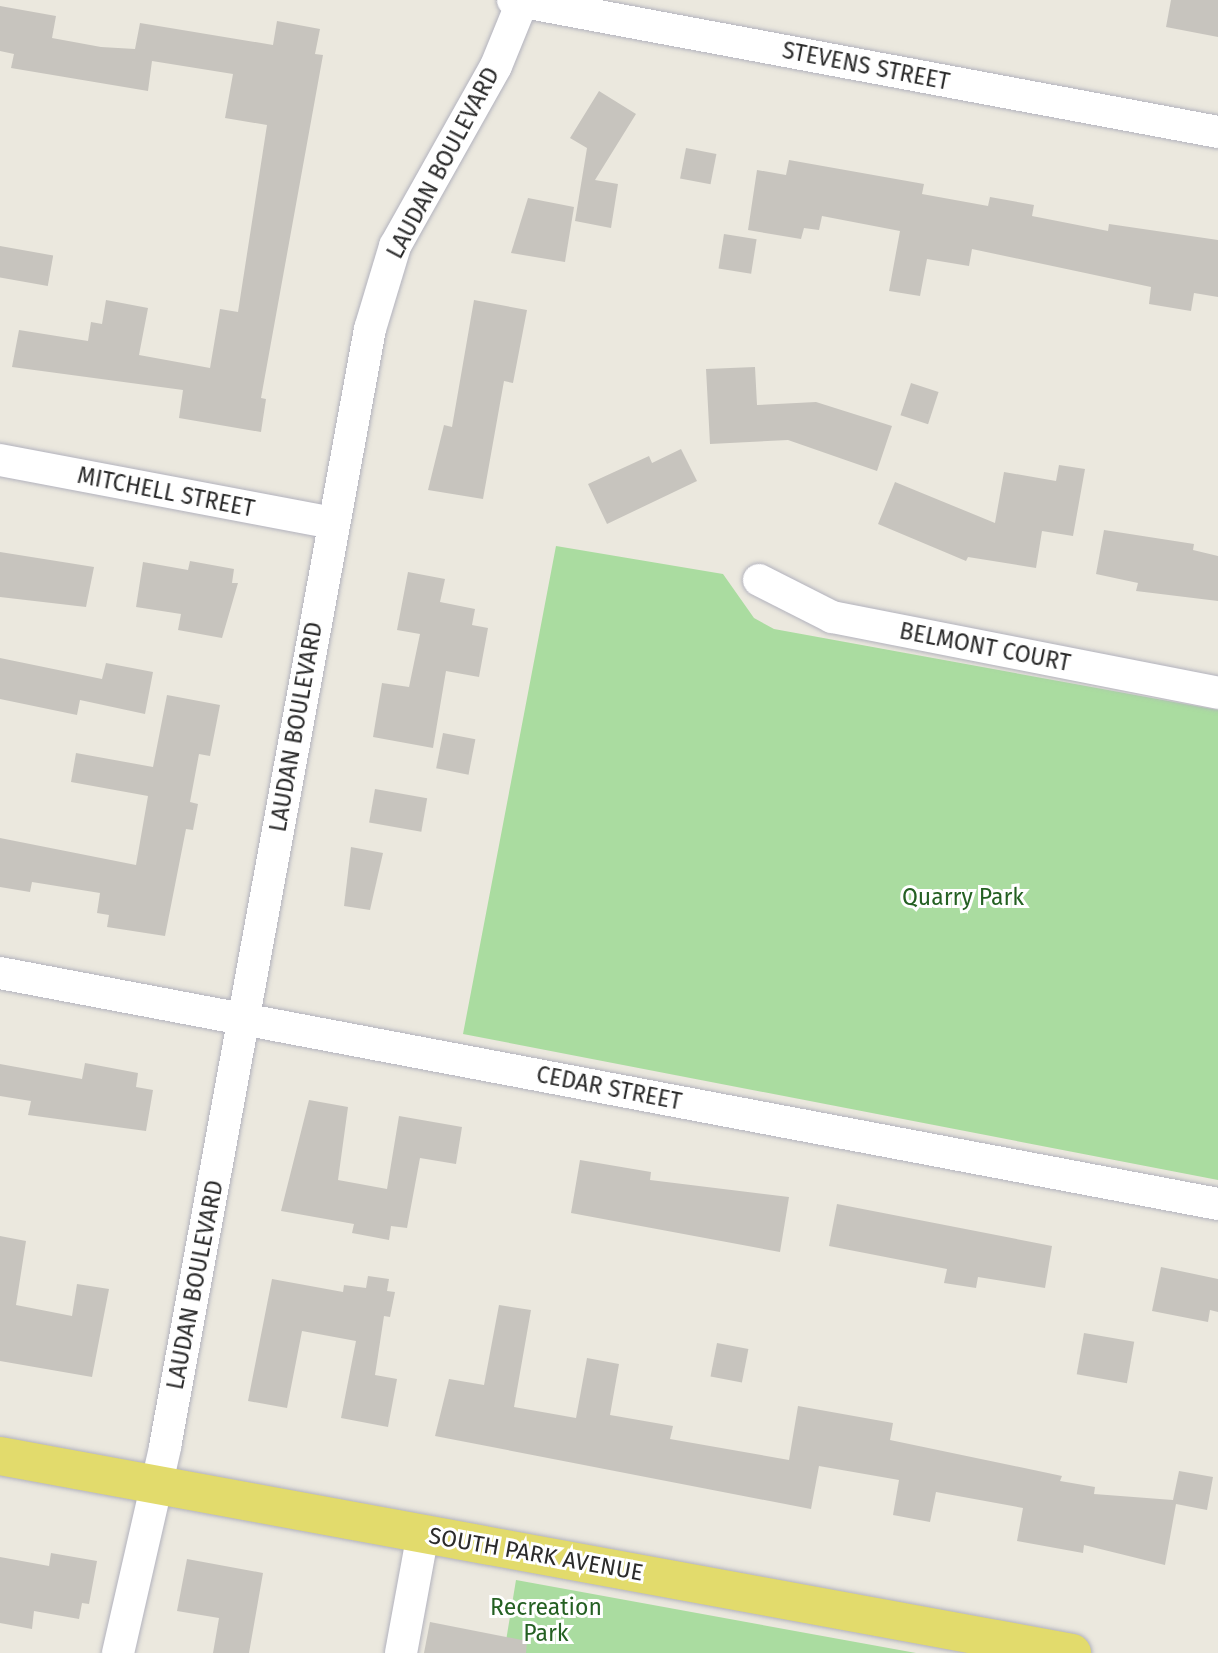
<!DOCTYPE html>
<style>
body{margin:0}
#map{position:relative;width:1218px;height:1653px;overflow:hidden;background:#ebe8de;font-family:"Fira Sans",sans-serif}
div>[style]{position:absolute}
.green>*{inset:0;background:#aadca0}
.building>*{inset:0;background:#c7c4be;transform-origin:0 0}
.roads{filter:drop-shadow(0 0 2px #b2b2bd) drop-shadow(0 0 2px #b2b2bd)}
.minor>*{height:32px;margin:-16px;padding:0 16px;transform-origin:16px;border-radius:16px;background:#fff}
.major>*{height:38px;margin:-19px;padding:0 19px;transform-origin:19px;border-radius:19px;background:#e2db6c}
span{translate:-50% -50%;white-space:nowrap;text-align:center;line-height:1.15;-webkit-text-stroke:6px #fff;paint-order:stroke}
.street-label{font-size:23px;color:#2b2b2b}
.park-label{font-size:23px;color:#246022}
</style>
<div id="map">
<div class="green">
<div style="clip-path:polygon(556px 546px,723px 574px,754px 618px,774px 629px,1218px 710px,1218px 1180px,463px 1034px)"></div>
<div style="clip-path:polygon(516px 1580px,916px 1653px,504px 1653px)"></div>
</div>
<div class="building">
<div style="clip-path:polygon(1171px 0,1218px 0,1218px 37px,1166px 27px)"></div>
<div style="clip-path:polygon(0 6px,56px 16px,52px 38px,101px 47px,135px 49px,140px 23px,273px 45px,277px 21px,320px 29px,315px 54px,323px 55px,261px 398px,266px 399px,261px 432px,179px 418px,183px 390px,12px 367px,19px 330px,88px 341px,91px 322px,102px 324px,106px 300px,148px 308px,139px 355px,210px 368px,220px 309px,238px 312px,267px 125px,225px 118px,233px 74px,152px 61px,148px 91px,11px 68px,14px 54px,0 51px)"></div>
<div style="clip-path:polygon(599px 91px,636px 114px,595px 180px,618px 184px,611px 228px,575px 221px,587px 148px,570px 138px)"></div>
<div style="left:686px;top:148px;width:31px;height:31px;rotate:11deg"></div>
<div style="clip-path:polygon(789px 160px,924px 184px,922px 194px,988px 206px,990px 197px,1034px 205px,1032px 216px,1108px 231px,1109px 224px,1218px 240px,1218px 297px,1194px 293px,1191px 311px,1149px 304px,1151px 287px,972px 249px,969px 266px,927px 259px,920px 296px,889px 291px,900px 231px,822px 216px,819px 230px,804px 228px,801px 239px,748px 230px,757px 170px,786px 175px)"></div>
<div style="clip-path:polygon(528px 198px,574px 207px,565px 262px,511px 253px)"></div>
<div style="left:724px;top:234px;width:33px;height:35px;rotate:9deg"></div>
<div style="left:0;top:246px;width:54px;height:31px;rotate:10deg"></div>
<div style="clip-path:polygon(474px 300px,527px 310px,513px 383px,504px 381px,483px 499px,428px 490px,444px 425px,452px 427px)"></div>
<div style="clip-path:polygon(755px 367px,757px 405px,816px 402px,892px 426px,877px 471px,788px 440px,710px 444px,706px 369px)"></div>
<div style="left:911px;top:383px;width:29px;height:34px;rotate:18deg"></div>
<div style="clip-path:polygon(681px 449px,697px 481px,607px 524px,588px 484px,649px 456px,652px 463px)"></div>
<div style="clip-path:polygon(1059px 465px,1085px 469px,1073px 536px,1042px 531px,1036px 568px,968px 557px,966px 561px,878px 524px,895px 482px,995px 523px,1004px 472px,1056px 481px)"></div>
<div style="clip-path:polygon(1104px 530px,1194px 544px,1193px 550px,1218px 556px,1218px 601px,1136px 591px,1138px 583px,1096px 574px)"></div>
<div style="clip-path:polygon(0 552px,94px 567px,86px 607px,0 597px)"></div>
<div style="clip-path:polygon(190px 561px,234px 569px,232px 583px,238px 583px,222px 638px,178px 630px,181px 614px,136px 607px,143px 562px,188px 570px)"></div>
<div style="clip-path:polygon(408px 572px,445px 579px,440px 602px,475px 609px,472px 625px,488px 628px,479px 677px,446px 671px,433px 748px,373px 737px,382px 683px,409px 687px,420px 634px,397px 630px)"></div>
<div style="clip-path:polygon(0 658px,102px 679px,106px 663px,153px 672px,145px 714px,80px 700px,77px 715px,0 699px)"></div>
<div style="clip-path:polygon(167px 695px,220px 705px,210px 756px,199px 754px,190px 802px,198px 804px,193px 830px,186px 829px,165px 936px,107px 927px,109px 915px,97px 913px,100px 893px,32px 882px,30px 892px,0 887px,0 838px,136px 865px,148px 796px,71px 782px,76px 753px,153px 767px)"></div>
<div style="left:443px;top:733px;width:33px;height:36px;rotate:11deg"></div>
<div style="left:375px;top:789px;width:53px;height:34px;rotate:10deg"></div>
<div style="clip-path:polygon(351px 847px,383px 853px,370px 910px,344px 906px)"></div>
<div style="clip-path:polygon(85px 1063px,138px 1073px,136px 1087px,153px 1090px,146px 1131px,28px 1115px,31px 1101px,0 1096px,0 1064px,82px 1079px)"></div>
<div style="clip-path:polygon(309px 1100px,348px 1107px,338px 1180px,387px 1189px,399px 1116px,462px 1127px,456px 1164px,420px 1158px,407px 1228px,391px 1226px,389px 1240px,352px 1233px,354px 1224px,281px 1211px)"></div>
<div style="clip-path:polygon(580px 1160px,651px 1172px,650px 1180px,789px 1197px,780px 1252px,571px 1213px)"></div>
<div style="clip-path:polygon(837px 1204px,1052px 1246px,1045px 1288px,978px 1277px,976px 1288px,944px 1283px,947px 1269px,829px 1246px)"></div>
<div style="clip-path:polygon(0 1236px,26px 1241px,16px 1305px,72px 1316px,77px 1284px,109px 1289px,92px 1377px,0 1361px)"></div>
<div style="clip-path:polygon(1161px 1267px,1218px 1279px,1218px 1312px,1210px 1310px,1208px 1322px,1152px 1311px)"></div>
<div style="clip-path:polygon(368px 1276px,389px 1279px,387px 1291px,395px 1292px,390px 1317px,384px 1316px,375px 1375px,397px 1379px,388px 1427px,341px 1418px,356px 1341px,302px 1331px,287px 1408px,248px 1401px,272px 1279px,343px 1292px,344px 1285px,366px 1288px)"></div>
<div style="clip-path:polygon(499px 1305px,531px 1310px,514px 1407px,576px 1418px,587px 1358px,619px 1364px,610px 1415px,673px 1426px,670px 1439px,789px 1460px,798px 1406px,893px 1423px,890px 1440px,1062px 1476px,1060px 1481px,1095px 1487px,1094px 1494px,1173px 1500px,1179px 1471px,1213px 1477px,1207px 1510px,1176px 1504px,1165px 1565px,1084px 1545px,1083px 1553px,1017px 1541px,1023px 1508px,936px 1492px,930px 1522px,893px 1515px,899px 1480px,819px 1466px,811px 1509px,435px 1436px,449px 1379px,484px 1385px)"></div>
<div style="left:1084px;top:1333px;width:51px;height:42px;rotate:10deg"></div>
<div style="left:717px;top:1343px;width:32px;height:34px;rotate:11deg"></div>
<div style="clip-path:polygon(51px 1553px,97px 1561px,89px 1604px,82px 1603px,79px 1619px,34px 1611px,32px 1629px,0 1623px,0 1557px,49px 1566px)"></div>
<div style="clip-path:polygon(187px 1559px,263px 1573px,249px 1653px,213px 1653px,219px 1618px,177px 1611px)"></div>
<div style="clip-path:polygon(430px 1622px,527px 1641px,526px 1653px,424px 1653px)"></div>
</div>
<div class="roads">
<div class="minor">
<div style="left:513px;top:0;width:717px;rotate:10.6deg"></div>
<div style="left:0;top:460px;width:339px;rotate:10.7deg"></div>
<div style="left:759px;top:580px;width:82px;rotate:26.9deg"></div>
<div style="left:832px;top:617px;width:393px;rotate:11.1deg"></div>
<div style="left:0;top:973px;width:1240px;rotate:10.74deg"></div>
<div style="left:118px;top:1653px;width:211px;rotate:-77.1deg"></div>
<div style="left:165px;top:1447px;width:1137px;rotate:-79.61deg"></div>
<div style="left:370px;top:329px;width:87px;rotate:-73.2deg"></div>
<div style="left:395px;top:246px;width:206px;rotate:-60.7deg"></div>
<div style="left:496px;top:66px;width:71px;rotate:-67.8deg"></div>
<div style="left:401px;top:1653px;width:122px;rotate:-79.6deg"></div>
</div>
<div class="major">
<div style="left:0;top:1456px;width:1090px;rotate:10.41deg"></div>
</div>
</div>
<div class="street-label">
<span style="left:866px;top:66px;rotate:11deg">STEVENS STREET</span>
<span style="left:443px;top:163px;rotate:-62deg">LAUDAN BOULEVARD</span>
<span style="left:166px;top:492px;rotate:11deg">MITCHELL STREET</span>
<span style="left:985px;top:647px;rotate:11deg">BELMONT COURT</span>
<span style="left:296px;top:727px;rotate:-80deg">LAUDAN BOULEVARD</span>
<span style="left:609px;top:1088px;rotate:11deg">CEDAR STREET</span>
<span style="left:195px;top:1285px;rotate:-79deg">LAUDAN BOULEVARD</span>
<span style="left:536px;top:1554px;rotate:10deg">SOUTH PARK AVENUE</span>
</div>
<div class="park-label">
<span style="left:963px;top:897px">Quarry Park</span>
<span style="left:546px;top:1620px">Recreation<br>Park</span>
</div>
</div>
